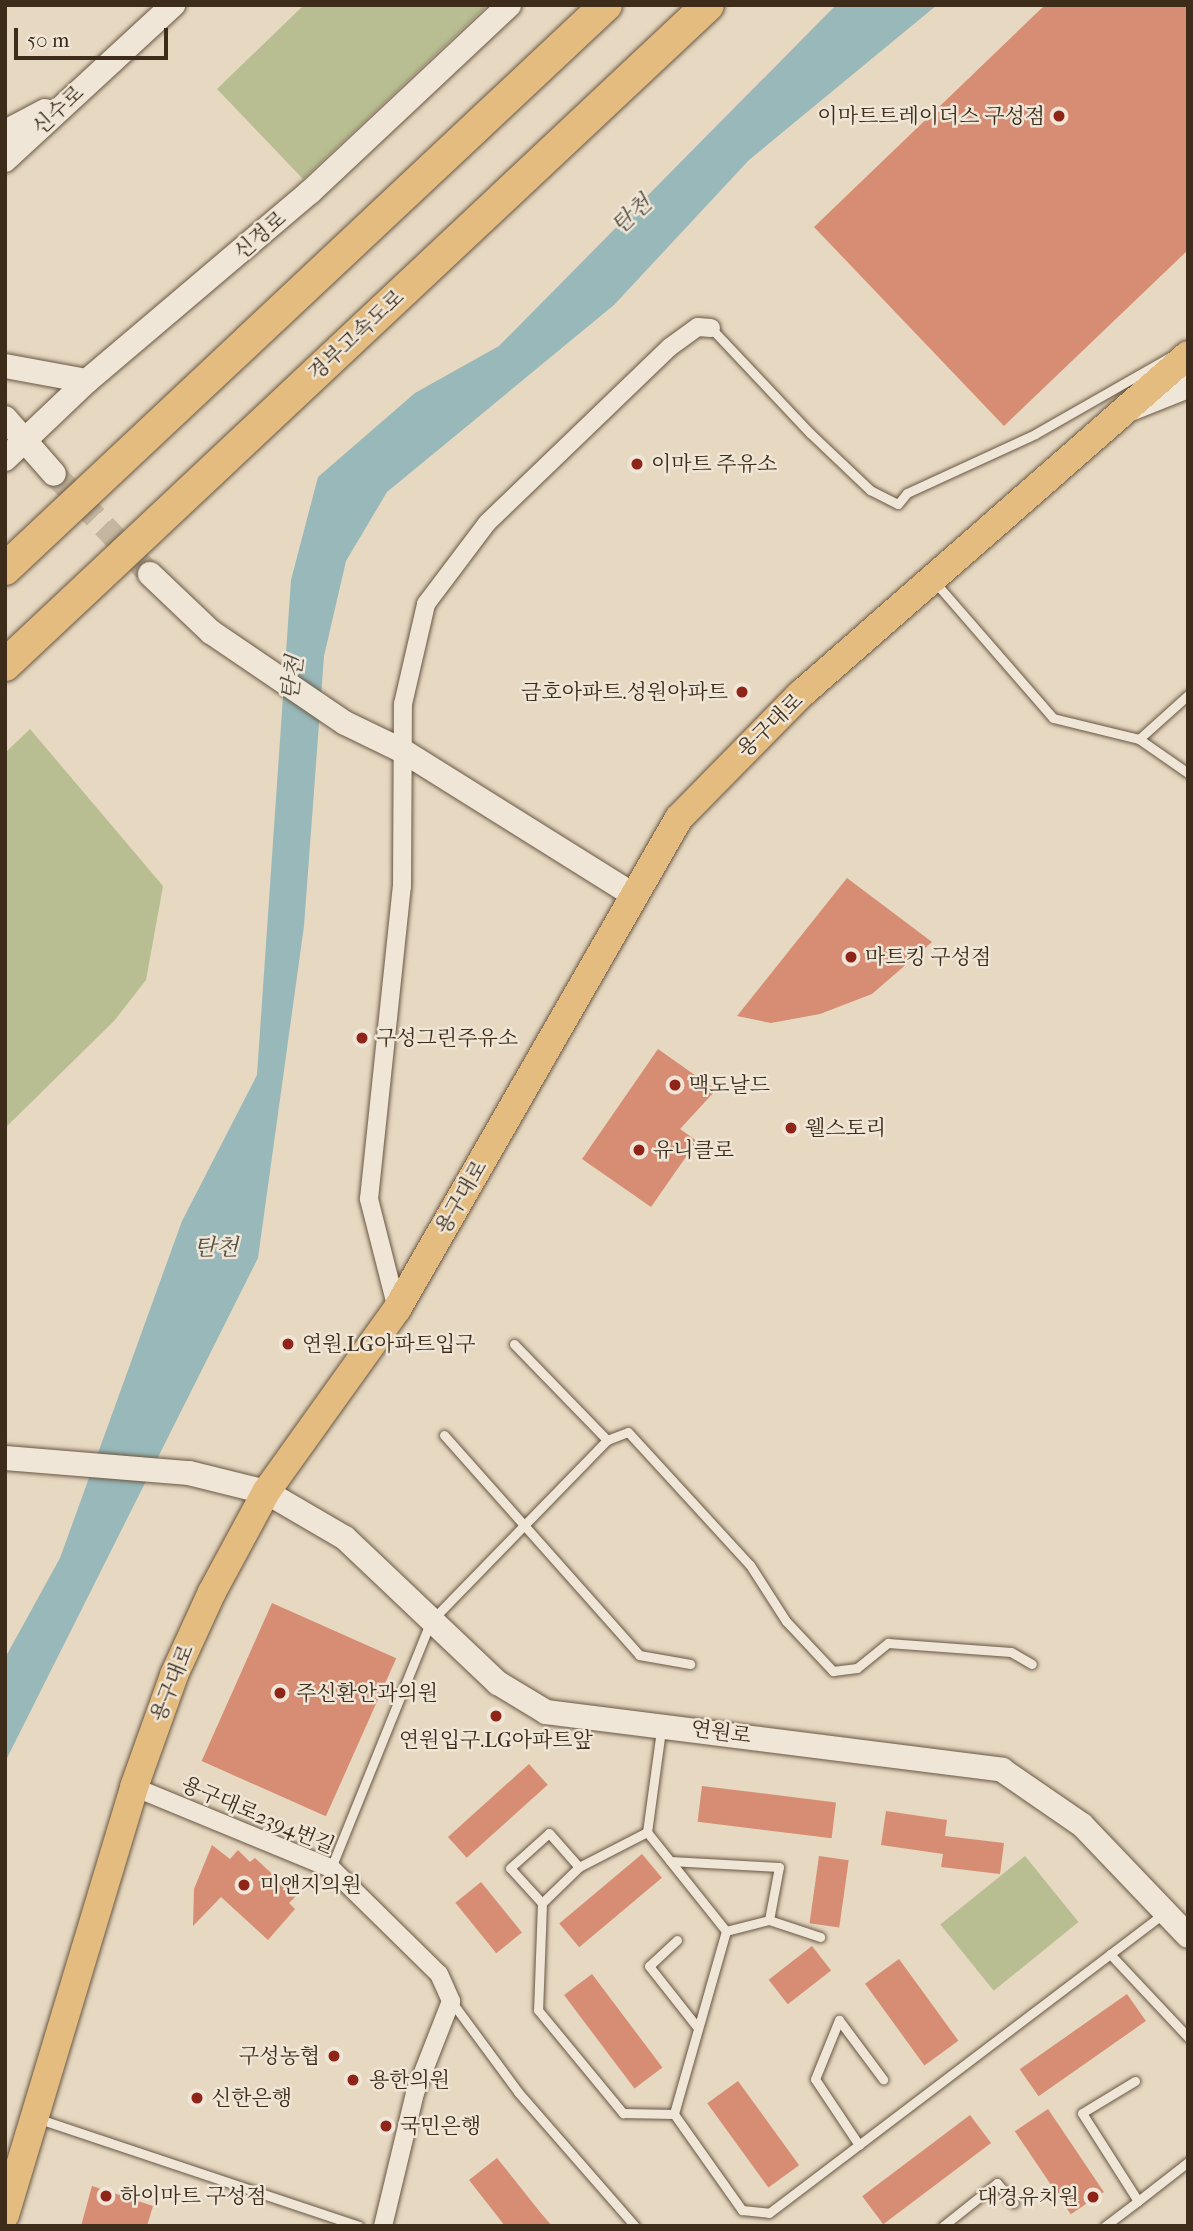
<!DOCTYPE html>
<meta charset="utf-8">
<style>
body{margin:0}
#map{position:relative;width:1193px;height:2231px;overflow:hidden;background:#e7d8c1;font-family:"IM FELL French Canon","Noto Serif KR",serif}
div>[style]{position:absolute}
.green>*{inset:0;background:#b8be91;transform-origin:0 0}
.water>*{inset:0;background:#98b8ba}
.building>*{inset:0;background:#d68d73;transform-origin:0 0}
.secondary-tunnel>*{height:24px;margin-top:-12px;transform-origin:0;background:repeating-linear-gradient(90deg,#c5b69f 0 24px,transparent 0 36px)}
.roads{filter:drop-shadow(0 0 2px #685743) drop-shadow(0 0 2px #685743)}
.lane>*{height:9px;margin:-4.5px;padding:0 4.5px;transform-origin:4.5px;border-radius:4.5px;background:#efe6d7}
.street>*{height:18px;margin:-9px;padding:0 9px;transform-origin:9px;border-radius:9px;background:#efe6d7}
.secondary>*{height:24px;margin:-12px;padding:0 12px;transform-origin:12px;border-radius:12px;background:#efe6d7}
.primary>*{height:28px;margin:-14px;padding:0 14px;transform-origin:14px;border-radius:14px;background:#e4bc80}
.highway>*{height:32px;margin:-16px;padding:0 16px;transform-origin:16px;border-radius:16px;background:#e4bc80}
.dots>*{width:19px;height:19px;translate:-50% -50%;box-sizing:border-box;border:4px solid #efe6d7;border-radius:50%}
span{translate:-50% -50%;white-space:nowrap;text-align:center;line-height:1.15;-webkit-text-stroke:5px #efe6d7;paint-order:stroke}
.street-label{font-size:21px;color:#3d2c19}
.poi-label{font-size:21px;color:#3d2c19}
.right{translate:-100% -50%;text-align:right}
.left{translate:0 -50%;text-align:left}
.water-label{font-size:23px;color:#544f41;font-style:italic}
.frame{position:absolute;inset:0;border:7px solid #3d2c19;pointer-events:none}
.scale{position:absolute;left:14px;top:28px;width:154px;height:32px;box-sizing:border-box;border:4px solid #3d2c19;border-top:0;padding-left:9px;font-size:21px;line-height:24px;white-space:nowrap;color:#3d2c19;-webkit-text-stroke:5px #efe6d7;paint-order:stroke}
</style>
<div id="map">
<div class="green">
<div style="clip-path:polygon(304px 5px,488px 5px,303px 179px,217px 89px)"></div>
<div style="clip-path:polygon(30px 729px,163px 886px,146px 980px,114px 1021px,5px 1128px,5px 753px)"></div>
<div style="left:1025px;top:1856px;width:85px;height:109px;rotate:51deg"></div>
</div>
<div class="water">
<div style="clip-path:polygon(836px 5px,937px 5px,749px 160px,614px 305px,387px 492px,346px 561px,324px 656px,304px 926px,258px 1258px,5px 1762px,5px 1658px,60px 1558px,182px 1221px,257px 1075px,291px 580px,318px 477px,415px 393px,499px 346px)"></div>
</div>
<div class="building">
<div style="clip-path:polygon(1045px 5px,1188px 5px,1188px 250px,1004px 426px,814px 227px)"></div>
<div style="clip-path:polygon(847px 878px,932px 942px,872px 994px,820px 1014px,771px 1023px,737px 1016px)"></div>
<div style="clip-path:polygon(658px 1049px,716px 1090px,680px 1129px,697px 1141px,651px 1207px,582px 1159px)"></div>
<div style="left:272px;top:1603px;width:136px;height:173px;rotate:24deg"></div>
<div style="left:529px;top:1764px;width:28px;height:109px;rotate:48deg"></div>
<div style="left:702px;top:1786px;width:135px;height:36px;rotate:7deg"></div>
<div style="clip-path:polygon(886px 1811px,947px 1820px,945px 1836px,1004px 1843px,1000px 1874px,941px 1867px,943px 1854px,881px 1845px)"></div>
<div style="clip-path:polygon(212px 1845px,230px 1859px,238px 1850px,250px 1862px,255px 1858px,296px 1896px,289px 1903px,295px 1909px,268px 1940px,221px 1897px,193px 1926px,194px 1889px)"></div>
<div style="left:642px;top:1854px;width:31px;height:108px;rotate:50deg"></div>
<div style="left:819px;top:1856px;width:30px;height:68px;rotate:8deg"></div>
<div style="left:481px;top:1882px;width:65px;height:33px;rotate:51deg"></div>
<div style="left:812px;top:1946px;width:31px;height:55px;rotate:52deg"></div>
<div style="left:899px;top:1959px;width:101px;height:42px;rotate:54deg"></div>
<div style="left:592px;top:1974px;width:117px;height:35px;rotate:53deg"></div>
<div style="left:1127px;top:1994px;width:33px;height:131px;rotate:55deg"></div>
<div style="left:738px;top:2081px;width:104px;height:38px;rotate:54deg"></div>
<div style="left:1048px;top:2109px;width:100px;height:40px;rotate:56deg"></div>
<div style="left:970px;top:2115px;width:35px;height:135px;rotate:53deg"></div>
<div style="clip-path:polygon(497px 2158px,540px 2212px,552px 2226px,505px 2226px,469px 2180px)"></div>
<div style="clip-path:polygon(92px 2186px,153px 2206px,147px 2226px,81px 2226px)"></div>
</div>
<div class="secondary-tunnel">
<div style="left:54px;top:474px;width:139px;rotate:46.2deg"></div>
</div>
<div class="roads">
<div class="lane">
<div style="left:711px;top:328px;width:144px;rotate:46.7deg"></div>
<div style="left:810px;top:433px;width:83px;rotate:43.5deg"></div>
<div style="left:870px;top:490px;width:31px;rotate:27deg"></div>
<div style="left:898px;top:504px;width:14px;rotate:-51deg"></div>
<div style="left:907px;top:493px;width:141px;rotate:-24.7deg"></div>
<div style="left:1035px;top:434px;width:155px;rotate:-29.7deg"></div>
<div style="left:934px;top:581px;width:181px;rotate:49deg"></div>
<div style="left:1053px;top:718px;width:89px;rotate:13.7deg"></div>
<div style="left:1139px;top:739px;width:60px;rotate:34.8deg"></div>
<div style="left:1139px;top:739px;width:66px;rotate:-41.9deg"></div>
<div style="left:514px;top:1344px;width:134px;rotate:45.9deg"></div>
<div style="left:444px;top:1435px;width:294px;rotate:48.4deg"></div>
<div style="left:639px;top:1655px;width:52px;rotate:10deg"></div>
<div style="left:661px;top:1730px;width:103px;rotate:97.8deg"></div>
<div style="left:647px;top:1832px;width:76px;rotate:152.8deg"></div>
<div style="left:579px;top:1867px;width:52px;rotate:135.8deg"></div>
<div style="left:542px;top:1903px;width:107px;rotate:92.1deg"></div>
<div style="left:538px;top:2010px;width:134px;rotate:50.5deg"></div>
<div style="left:623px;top:2113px;width:51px;rotate:1.1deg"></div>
<div style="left:674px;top:2114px;width:118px;rotate:54.7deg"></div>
<div style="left:742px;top:2210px;width:27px;rotate:6deg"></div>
<div style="left:769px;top:2213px;width:495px;rotate:-37.2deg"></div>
<div style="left:647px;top:1832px;width:127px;rotate:51.4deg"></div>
<div style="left:726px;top:1931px;width:190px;rotate:105.9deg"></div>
<div style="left:670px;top:1861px;width:109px;rotate:3.2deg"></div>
<div style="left:779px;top:1867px;width:54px;rotate:100.7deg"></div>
<div style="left:769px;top:1920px;width:44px;rotate:165.7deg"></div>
<div style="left:331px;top:1868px;width:266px;rotate:-68deg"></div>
<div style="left:431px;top:1621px;width:252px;rotate:-45.8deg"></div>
<div style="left:607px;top:1440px;width:22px;rotate:-21deg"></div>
<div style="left:628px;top:1432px;width:180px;rotate:47.5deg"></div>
<div style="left:750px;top:1565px;width:67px;rotate:57.3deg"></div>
<div style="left:786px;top:1621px;width:69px;rotate:46.8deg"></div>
<div style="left:833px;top:1671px;width:24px;rotate:-7deg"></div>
<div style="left:857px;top:1668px;width:40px;rotate:-39deg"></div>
<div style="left:888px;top:1643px;width:123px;rotate:4.2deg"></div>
<div style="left:1011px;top:1652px;width:24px;rotate:30deg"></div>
<div style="left:542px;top:1903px;width:47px;rotate:-132.4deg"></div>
<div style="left:510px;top:1868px;width:52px;rotate:-41.9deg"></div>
<div style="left:549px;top:1833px;width:45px;rotate:48.6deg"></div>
<div style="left:769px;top:1920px;width:54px;rotate:18.4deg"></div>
<div style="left:677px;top:1940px;width:38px;rotate:137deg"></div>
<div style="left:649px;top:1966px;width:79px;rotate:51.7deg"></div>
<div style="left:1110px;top:1954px;width:114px;rotate:46.8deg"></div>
<div style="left:451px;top:2001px;width:113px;rotate:53.6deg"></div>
<div style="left:518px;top:2092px;width:178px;rotate:48.9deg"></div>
<div style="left:39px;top:2119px;width:337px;rotate:18.5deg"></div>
<div style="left:859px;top:2145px;width:79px;rotate:-123.7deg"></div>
<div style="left:815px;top:2079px;width:64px;rotate:-67.9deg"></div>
<div style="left:839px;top:2020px;width:74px;rotate:53.3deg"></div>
<div style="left:1138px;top:2201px;width:63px;rotate:-38deg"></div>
<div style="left:943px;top:2226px;width:69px;rotate:-38.5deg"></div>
<div style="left:997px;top:2183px;width:26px;rotate:50deg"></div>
<div style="left:1105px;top:2226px;width:41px;rotate:-37.1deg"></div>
<div style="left:1138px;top:2201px;width:104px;rotate:-122.5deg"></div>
<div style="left:1082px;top:2113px;width:62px;rotate:-31.1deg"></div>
</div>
<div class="street">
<div style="left:397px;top:1309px;width:114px;rotate:-104.3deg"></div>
<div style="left:369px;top:1199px;width:314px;rotate:-84deg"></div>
<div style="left:402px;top:887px;width:183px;rotate:-89.7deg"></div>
<div style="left:403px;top:704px;width:103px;rotate:-77deg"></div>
<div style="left:426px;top:604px;width:101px;rotate:-53deg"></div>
<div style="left:487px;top:523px;width:254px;rotate:-43.9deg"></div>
<div style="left:670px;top:347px;width:34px;rotate:-36deg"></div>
<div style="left:698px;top:327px;width:13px;rotate:4deg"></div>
<div style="left:134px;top:1787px;width:213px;rotate:22.4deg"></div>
<div style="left:331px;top:1868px;width:151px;rotate:44.5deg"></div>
<div style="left:439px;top:1974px;width:30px;rotate:66deg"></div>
<div style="left:451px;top:2001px;width:99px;rotate:111.4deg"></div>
<div style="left:415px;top:2093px;width:137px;rotate:103.5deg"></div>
</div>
<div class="secondary">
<div style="left:5px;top:132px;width:45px;rotate:-27.7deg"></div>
<div style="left:5px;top:160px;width:229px;rotate:-42.7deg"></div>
<div style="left:5px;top:366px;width:83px;rotate:10.4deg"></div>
<div style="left:1130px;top:409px;width:62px;rotate:-21.6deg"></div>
<div style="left:5px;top:418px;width:74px;rotate:48.8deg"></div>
<div style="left:5px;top:459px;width:113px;rotate:-43.6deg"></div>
<div style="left:87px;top:381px;width:292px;rotate:-40.3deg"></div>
<div style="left:310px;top:192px;width:273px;rotate:-43.2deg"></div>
<div style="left:150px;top:574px;width:84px;rotate:43.6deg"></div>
<div style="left:211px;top:632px;width:162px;rotate:34.2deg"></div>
<div style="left:345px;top:723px;width:64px;rotate:25.8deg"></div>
<div style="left:403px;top:751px;width:274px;rotate:32deg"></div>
<div style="left:5px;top:1458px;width:185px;rotate:4.7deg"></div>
<div style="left:189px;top:1473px;width:79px;rotate:13.9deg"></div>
<div style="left:266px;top:1492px;width:91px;rotate:30.2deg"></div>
<div style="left:345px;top:1538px;width:211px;rotate:43.5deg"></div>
<div style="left:498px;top:1683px;width:56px;rotate:31.1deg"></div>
<div style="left:546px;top:1712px;width:460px;rotate:7.2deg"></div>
<div style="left:1002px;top:1770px;width:97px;rotate:34.5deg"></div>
<div style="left:1082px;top:1825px;width:153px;rotate:46.3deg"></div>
</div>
<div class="primary">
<div style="left:5px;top:2215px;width:447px;rotate:-73.2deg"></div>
<div style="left:134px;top:1787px;width:119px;rotate:-70.3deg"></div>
<div style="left:174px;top:1675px;width:91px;rotate:-65.4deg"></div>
<div style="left:212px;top:1592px;width:114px;rotate:-61.6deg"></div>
<div style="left:266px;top:1492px;width:225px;rotate:-54.4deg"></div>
<div style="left:397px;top:1309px;width:566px;rotate:-60.13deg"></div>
<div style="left:679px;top:818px;width:174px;rotate:-45.5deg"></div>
<div style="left:801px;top:694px;width:514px;rotate:-41.22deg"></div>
</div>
<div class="highway">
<div style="left:5px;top:569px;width:824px;rotate:-43.18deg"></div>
<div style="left:5px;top:665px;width:964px;rotate:-43.19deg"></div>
</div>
</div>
<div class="dots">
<div style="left:1059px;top:116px;background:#8f2418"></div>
<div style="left:637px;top:464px;background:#8f2418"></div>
<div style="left:742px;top:692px;background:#8f2418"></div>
<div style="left:851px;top:957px;background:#8f2418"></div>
<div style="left:362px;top:1038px;background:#8f2418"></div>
<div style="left:675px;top:1085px;background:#8f2418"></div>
<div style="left:791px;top:1128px;background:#8f2418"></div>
<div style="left:639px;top:1150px;background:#8f2418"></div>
<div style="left:288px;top:1344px;background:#8f2418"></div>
<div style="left:280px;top:1693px;background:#8f2418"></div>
<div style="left:496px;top:1716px;background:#8f2418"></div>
<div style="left:244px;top:1885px;background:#8f2418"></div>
<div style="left:334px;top:2056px;background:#8f2418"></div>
<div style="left:353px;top:2080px;background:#8f2418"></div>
<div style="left:197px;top:2098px;background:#8f2418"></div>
<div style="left:386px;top:2126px;background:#8f2418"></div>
<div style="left:106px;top:2196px;background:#8f2418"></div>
<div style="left:1093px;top:2197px;background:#8f2418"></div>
</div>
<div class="street-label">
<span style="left:58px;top:110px;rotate:-43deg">신수로</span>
<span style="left:260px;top:235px;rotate:-41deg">신정로</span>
<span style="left:356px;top:335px;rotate:-43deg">경부고속도로</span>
<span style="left:770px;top:725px;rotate:-44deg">용구대로</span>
<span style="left:461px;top:1197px;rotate:-60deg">용구대로</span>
<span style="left:172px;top:1683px;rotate:-68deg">용구대로</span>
<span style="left:721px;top:1732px;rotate:8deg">연원로</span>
<span style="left:258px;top:1815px;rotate:23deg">용구대로2394번길</span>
</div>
<div class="poi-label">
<span class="right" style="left:1045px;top:116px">이마트트레이더스 구성점</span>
<span class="left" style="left:651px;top:464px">이마트 주유소</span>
<span class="right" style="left:728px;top:692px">금호아파트.성원아파트</span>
<span class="left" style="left:865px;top:957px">마트킹 구성점</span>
<span class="left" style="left:376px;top:1038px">구성그린주유소</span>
<span class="left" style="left:689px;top:1085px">맥도날드</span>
<span class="left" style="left:805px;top:1128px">웰스토리</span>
<span class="left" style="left:653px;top:1150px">유니클로</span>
<span class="left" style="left:302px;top:1344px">연원.LG아파트입구</span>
<span class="left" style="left:296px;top:1693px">주신환안과의원</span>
<span style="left:496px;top:1740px">연원입구.LG아파트앞</span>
<span class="left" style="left:260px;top:1885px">미앤지의원</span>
<span class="right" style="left:320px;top:2056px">구성농협</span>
<span class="left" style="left:369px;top:2080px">용한의원</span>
<span class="left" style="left:211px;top:2098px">신한은행</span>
<span class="left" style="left:400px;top:2126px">국민은행</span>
<span class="left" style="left:120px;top:2196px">하이마트 구성점</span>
<span class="right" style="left:1079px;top:2197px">대경유치원</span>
</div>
<div class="water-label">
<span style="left:632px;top:215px;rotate:-42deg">탄천</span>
<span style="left:293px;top:678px;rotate:-82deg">탄천</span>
<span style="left:216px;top:1248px">탄천</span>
</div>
<div class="frame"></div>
<div class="scale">50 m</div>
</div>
